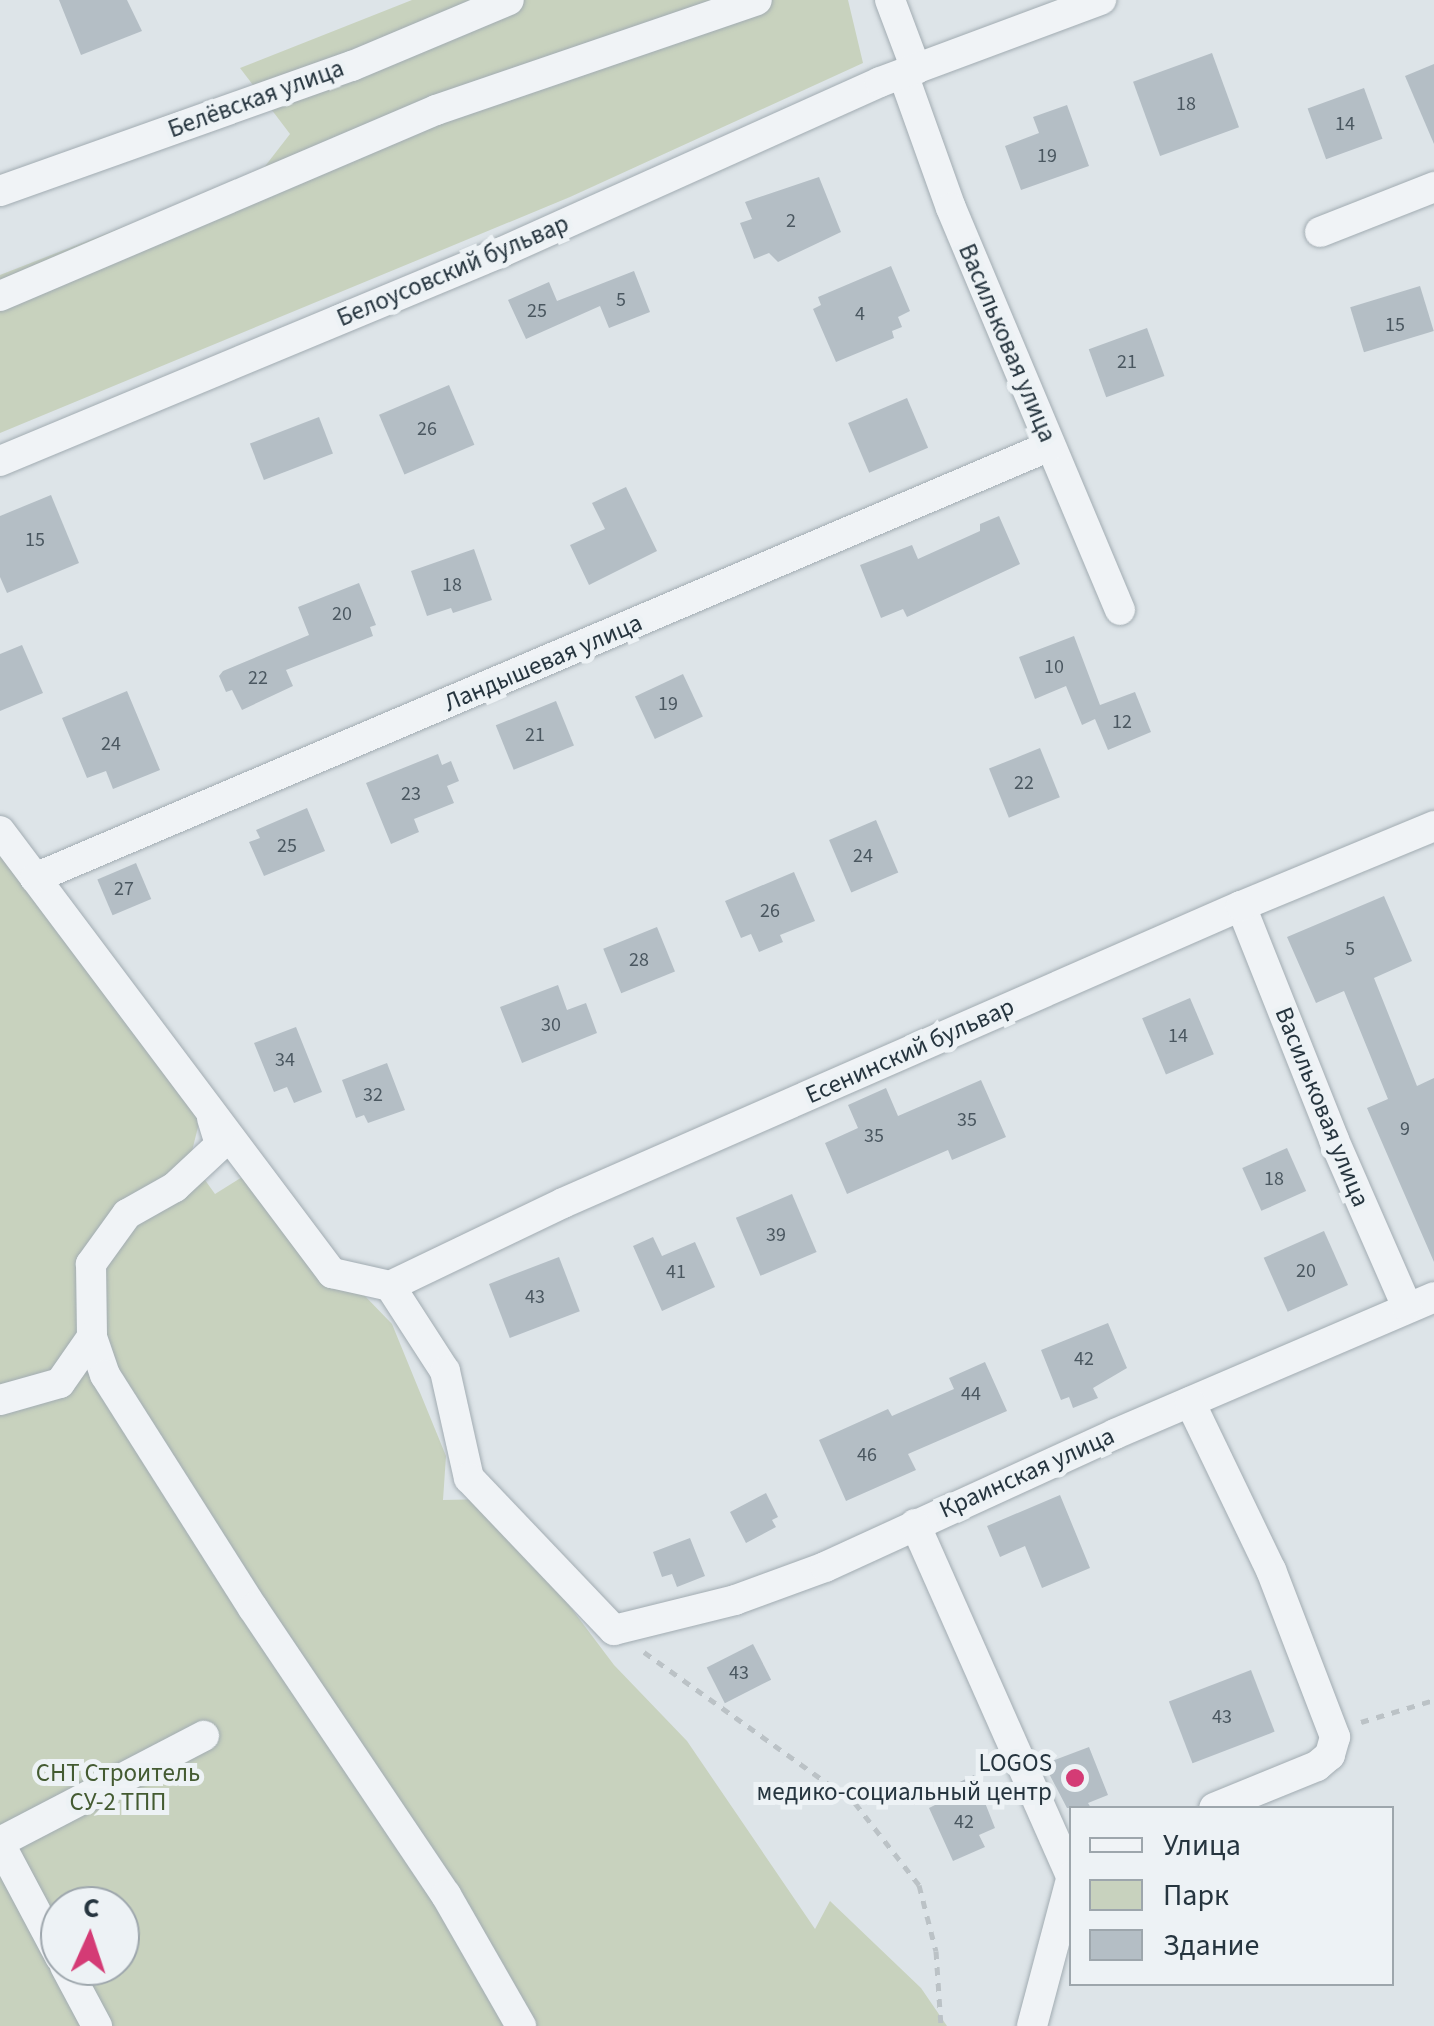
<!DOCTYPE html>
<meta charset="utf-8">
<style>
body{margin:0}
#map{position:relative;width:1434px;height:2026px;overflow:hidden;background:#dde4e8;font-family:"Source Sans 3",sans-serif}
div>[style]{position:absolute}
.green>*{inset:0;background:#c8d2be}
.building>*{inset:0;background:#b4bec5;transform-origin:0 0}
.path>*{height:5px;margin-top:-2.5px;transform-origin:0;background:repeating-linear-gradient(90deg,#bbc2c6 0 8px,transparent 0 16px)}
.roads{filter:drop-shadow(0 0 2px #a2acb2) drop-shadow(0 0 2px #a2acb2)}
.minor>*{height:30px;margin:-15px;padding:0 15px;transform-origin:15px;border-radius:15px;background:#f0f3f6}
.dots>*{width:28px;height:28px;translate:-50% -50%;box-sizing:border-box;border:5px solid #edf2f5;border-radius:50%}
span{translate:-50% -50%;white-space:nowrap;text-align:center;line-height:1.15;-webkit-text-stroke:10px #edf2f5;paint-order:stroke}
.number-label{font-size:20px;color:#4a5760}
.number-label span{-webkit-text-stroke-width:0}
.street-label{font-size:25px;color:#26353f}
.poi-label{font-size:25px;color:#26353f}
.right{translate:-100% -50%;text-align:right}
.park-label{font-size:25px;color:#445b32}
.legend{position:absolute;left:1069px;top:1806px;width:325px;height:180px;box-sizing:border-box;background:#edf2f5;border:2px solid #9da6ac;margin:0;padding:12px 18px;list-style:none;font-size:30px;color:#26353f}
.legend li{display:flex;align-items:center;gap:20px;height:50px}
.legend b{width:50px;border:2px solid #9da6ac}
.north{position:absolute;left:40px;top:1886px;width:100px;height:100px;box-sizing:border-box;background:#edf2f5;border:2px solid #9da6ac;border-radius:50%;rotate:3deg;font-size:28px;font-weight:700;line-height:40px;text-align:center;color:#26353f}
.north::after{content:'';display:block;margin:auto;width:35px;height:45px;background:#d43b75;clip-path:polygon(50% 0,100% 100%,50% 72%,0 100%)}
</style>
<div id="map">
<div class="green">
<div style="clip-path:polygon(412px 0,848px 0,863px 63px,570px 197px,0 433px,0 275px,259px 174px,290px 134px,240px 68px)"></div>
<div style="clip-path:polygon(evenodd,0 853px,202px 1111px,190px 1159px,215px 1194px,247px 1174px,392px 1324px,446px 1456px,443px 1500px,489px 1499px,614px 1665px,687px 1741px,815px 1929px,830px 1901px,921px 1988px,947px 2026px,0 2026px,0 853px,60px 1906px,120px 1906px,120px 1966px,60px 1966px,60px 1906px)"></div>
</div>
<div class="building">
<div style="clip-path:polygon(59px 0,127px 0,142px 31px,81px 55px)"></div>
<div style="left:1212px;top:53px;width:79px;height:84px;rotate:70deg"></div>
<div style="clip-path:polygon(1434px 64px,1434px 144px,1405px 76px)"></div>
<div style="left:1364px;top:88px;width:54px;height:60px;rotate:70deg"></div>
<div style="clip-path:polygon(1067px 105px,1089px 166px,1021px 190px,1005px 146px,1039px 133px,1033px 117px)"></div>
<div style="clip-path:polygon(819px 177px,841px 232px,778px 262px,769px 253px,754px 259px,740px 223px,752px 219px,745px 202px)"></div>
<div style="clip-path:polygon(891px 266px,910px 311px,898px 317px,902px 327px,892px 331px,894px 338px,836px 362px,813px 309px,821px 305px,818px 297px)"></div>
<div style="clip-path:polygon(634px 271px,650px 312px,609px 328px,600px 306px,526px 339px,508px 300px,549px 282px,557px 301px)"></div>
<div style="left:1420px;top:286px;width:47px;height:73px;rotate:73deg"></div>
<div style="left:1147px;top:328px;width:51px;height:62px;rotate:70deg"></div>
<div style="left:449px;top:385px;width:65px;height:76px;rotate:67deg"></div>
<div style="left:907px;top:398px;width:54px;height:64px;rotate:67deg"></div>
<div style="left:319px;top:417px;width:39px;height:74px;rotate:69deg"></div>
<div style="clip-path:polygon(626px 487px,657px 551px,589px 585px,570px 545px,605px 529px,592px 503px)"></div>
<div style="clip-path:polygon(51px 495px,79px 563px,7px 593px,0 577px,0 516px)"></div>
<div style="clip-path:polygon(999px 516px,1020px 564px,907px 617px,903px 609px,881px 618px,860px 565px,912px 545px,918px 559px,980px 531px,980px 524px)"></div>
<div style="clip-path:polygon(474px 549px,492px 600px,453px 613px,451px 608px,427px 616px,411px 571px)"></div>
<div style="clip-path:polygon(359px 583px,376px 625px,370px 627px,373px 636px,286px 670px,293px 686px,242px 710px,232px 690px,226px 692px,219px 676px,223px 671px,309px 635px,298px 607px)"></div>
<div style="clip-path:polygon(1074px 636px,1100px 705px,1135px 692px,1151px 732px,1108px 750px,1095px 719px,1082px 725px,1066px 686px,1035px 699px,1019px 657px)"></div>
<div style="clip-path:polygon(22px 645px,43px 693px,0 711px,0 654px)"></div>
<div style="left:683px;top:674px;width:47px;height:53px;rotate:65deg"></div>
<div style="clip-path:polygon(127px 691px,160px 770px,113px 789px,106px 771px,87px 778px,62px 718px)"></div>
<div style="left:556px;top:701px;width:48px;height:65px;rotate:68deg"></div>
<div style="left:1040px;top:748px;width:53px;height:55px;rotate:68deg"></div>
<div style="clip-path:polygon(438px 754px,442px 765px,451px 761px,459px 781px,447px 786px,454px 803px,414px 819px,419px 832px,391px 844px,366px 783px)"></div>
<div style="clip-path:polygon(307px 808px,325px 851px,264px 876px,249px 842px,260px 838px,256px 830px)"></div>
<div style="left:876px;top:820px;width:57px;height:51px;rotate:67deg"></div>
<div style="left:136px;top:863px;width:39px;height:42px;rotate:67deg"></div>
<div style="clip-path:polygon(794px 872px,815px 921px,780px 935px,783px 942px,759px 952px,751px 934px,741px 938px,725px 901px)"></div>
<div style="clip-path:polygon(1384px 896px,1412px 961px,1374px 978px,1417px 1086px,1434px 1078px,1434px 1262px,1367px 1108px,1388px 1099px,1344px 991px,1316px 1003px,1287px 937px)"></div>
<div style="left:657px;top:927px;width:48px;height:58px;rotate:68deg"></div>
<div style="clip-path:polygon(558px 985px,567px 1010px,586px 1003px,597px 1033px,522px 1063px,500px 1007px)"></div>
<div style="left:1190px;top:998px;width:61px;height:52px;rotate:67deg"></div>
<div style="clip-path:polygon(296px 1027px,322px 1092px,294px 1103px,287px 1087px,274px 1092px,254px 1043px)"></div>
<div style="clip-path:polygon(387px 1063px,405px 1110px,368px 1123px,364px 1115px,356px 1118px,342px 1080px)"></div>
<div style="clip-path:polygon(981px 1080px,1006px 1137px,952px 1160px,948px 1150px,847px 1194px,825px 1143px,858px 1128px,848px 1105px,886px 1088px,898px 1116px)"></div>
<div style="left:1287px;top:1148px;width:47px;height:49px;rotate:66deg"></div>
<div style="left:792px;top:1194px;width:63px;height:61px;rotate:67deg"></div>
<div style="left:1324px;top:1231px;width:59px;height:66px;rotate:66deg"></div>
<div style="clip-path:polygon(653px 1237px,662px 1256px,695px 1242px,715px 1287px,662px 1311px,633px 1246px)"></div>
<div style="left:559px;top:1257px;width:58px;height:75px;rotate:69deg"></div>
<div style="clip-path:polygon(1108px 1323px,1127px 1368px,1093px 1388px,1098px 1398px,1073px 1408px,1069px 1397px,1061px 1400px,1041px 1350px)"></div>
<div style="clip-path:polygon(985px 1362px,1007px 1411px,908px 1454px,916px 1470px,846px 1501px,819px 1440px,888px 1409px,892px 1416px,954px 1389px,949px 1378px)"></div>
<div style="clip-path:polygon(766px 1493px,778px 1517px,772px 1520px,776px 1527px,746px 1543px,730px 1512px)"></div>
<div style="clip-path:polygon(1060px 1495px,1090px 1568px,1042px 1588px,1025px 1546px,1000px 1557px,987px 1526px)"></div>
<div style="clip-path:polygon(690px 1538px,705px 1576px,677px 1587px,672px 1574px,662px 1577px,653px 1552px)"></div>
<div style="left:753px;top:1644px;width:40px;height:52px;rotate:63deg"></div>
<div style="left:1251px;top:1670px;width:66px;height:88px;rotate:69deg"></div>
<div style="clip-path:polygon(1089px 1747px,1108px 1795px,1088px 1803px,1091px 1808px,1067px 1808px,1044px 1764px)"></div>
<div style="clip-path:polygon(974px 1775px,995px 1828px,979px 1835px,985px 1847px,953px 1861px,929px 1808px,943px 1801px,939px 1792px)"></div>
</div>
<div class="path">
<div style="left:644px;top:1652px;width:259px;rotate:35.6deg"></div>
<div style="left:855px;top:1803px;width:104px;rotate:52deg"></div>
<div style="left:919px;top:1885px;width:68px;rotate:75.6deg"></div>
<div style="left:936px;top:1951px;width:75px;rotate:86.2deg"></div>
<div style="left:1361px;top:1722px;width:76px;rotate:-16.8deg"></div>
</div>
<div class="roads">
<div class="minor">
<div style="left:890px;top:0;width:74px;rotate:69.4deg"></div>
<div style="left:903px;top:74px;width:142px;rotate:70.3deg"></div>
<div style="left:951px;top:208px;width:436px;rotate:67.2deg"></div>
<div style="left:0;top:191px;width:374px;rotate:-19.6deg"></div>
<div style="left:352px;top:66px;width:170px;rotate:-22.8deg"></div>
<div style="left:1320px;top:232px;width:123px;rotate:-21.5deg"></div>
<div style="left:0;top:296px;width:474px;rotate:-23.1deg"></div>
<div style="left:436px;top:110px;width:339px;rotate:-18.9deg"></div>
<div style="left:0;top:461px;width:544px;rotate:-22.6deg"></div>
<div style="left:502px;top:252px;width:414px;rotate:-24.2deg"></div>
<div style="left:880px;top:82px;width:236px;rotate:-20.4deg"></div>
<div style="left:0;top:831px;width:553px;rotate:53.09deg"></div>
<div style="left:332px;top:1273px;width:59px;rotate:12.6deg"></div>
<div style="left:390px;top:1286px;width:101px;rotate:57.1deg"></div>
<div style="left:445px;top:1371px;width:110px;rotate:77.4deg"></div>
<div style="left:469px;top:1478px;width:210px;rotate:46.4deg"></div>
<div style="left:614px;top:1630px;width:125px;rotate:-13.9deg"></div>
<div style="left:735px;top:1600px;width:96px;rotate:-20.1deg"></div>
<div style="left:825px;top:1567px;width:319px;rotate:-24.6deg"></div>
<div style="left:1115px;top:1434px;width:347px;rotate:-23.2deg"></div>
<div style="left:35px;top:878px;width:1103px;rotate:-23.06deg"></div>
<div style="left:1241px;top:906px;width:252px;rotate:68.3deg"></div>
<div style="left:1334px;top:1140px;width:182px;rotate:66.4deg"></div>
<div style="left:212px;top:1118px;width:28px;rotate:73deg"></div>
<div style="left:220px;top:1145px;width:62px;rotate:137deg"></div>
<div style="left:175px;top:1187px;width:55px;rotate:150.6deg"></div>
<div style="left:127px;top:1214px;width:62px;rotate:125.8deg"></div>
<div style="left:91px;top:1264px;width:73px;rotate:89.2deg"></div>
<div style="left:92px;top:1337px;width:40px;rotate:71.1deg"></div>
<div style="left:105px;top:1375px;width:276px;rotate:57.6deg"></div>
<div style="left:253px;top:1608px;width:346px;rotate:56.1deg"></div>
<div style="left:446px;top:1895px;width:151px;rotate:60.2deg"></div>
<div style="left:390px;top:1286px;width:192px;rotate:-25.6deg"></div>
<div style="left:563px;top:1203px;width:740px;rotate:-23.66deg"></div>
<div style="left:1241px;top:906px;width:209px;rotate:-22.5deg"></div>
<div style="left:0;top:1400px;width:62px;rotate:-15.8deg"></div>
<div style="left:60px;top:1383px;width:56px;rotate:-55.2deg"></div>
<div style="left:1190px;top:1402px;width:187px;rotate:64.3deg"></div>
<div style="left:1271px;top:1570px;width:179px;rotate:69deg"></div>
<div style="left:1335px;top:1737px;width:19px;rotate:106deg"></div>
<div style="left:1330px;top:1755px;width:17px;rotate:140deg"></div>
<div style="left:1317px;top:1766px;width:111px;rotate:157.8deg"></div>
<div style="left:915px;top:1524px;width:385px;rotate:66.1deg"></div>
<div style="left:0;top:1842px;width:230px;rotate:-27.5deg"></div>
<div style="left:0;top:1844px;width:128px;rotate:62deg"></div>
<div style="left:65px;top:1966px;width:68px;rotate:61.9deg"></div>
<div style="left:1032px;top:2026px;width:155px;rotate:-75.1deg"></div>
</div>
</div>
<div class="dots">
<div style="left:1075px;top:1778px;background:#d43b75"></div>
</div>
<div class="number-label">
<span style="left:1186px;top:104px">18</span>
<span style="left:1345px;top:124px">14</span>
<span style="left:1047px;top:156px">19</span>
<span style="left:791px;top:221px">2</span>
<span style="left:621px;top:300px">5</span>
<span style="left:537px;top:311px">25</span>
<span style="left:860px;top:314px">4</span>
<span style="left:1395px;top:325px">15</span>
<span style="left:1127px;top:362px">21</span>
<span style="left:427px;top:429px">26</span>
<span style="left:35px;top:540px">15</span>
<span style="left:452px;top:585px">18</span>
<span style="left:342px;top:614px">20</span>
<span style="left:1054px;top:667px">10</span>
<span style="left:258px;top:678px">22</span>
<span style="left:668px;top:704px">19</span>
<span style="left:1122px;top:722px">12</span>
<span style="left:535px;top:735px">21</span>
<span style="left:111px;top:744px">24</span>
<span style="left:1024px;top:783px">22</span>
<span style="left:411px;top:794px">23</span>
<span style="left:287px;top:846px">25</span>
<span style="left:863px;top:856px">24</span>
<span style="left:124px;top:889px">27</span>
<span style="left:770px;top:911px">26</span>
<span style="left:1350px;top:949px">5</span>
<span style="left:639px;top:960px">28</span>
<span style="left:551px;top:1025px">30</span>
<span style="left:1178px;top:1036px">14</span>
<span style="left:285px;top:1060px">34</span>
<span style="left:373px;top:1095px">32</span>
<span style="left:967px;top:1120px">35</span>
<span style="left:1405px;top:1129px">9</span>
<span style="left:874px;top:1136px">35</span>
<span style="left:1274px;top:1179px">18</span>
<span style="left:776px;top:1235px">39</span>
<span style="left:1306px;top:1271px">20</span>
<span style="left:676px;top:1272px">41</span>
<span style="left:535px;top:1297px">43</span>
<span style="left:1084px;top:1359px">42</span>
<span style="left:971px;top:1394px">44</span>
<span style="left:867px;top:1455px">46</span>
<span style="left:739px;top:1673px">43</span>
<span style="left:1222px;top:1717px">43</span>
<span style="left:964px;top:1822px">42</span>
</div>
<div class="street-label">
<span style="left:256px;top:99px;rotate:-20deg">Белёвская улица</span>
<span style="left:453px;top:271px;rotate:-23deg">Белоусовский бульвар</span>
<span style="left:1007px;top:343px;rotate:67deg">Васильковая улица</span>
<span style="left:543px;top:663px;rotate:-23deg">Ландышевая улица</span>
<span style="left:910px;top:1051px;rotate:-24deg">Есенинский бульвар</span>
<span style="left:1322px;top:1107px;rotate:68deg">Васильковая улица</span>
<span style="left:1027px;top:1473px;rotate:-24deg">Краинская улица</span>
</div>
<div class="poi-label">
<span class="right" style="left:1052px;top:1778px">LOGOS<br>медико-социальный центр</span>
</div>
<div class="park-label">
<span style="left:118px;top:1788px">СНТ Строитель<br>СУ-2 ТПП</span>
</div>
<ul class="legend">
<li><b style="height:12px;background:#f0f3f6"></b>Улица</li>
<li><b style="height:28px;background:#c8d2be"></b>Парк</li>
<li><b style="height:28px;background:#b4bec5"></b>Здание</li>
</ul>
<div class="north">С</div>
</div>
